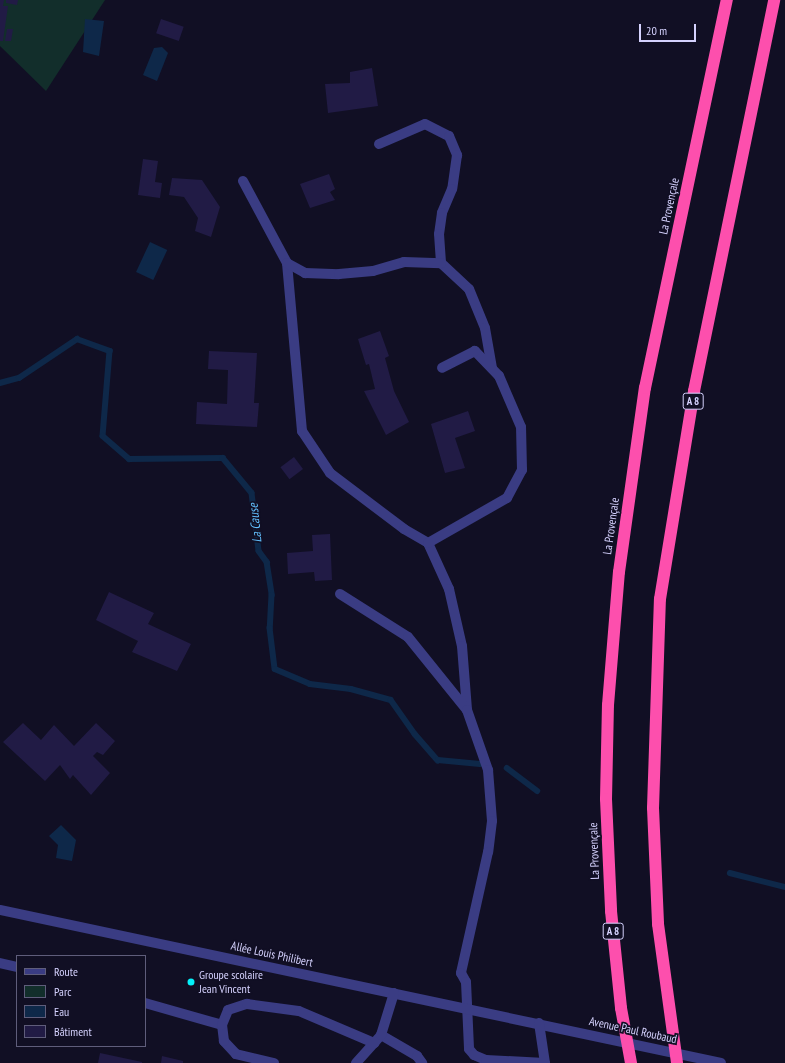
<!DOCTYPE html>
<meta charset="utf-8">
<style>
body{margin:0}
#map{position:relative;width:785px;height:1063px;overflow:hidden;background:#110f24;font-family:"PT Sans Narrow",sans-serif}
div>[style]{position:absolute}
.green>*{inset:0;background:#122e2b}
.water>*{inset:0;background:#0e2849;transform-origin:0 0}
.stream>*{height:5.5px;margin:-2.75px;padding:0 2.75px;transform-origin:2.75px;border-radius:2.75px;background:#0e2849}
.building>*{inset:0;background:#211b45;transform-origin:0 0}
.minor>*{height:10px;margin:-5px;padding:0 5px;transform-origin:5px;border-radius:5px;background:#3a3c83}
.highway>*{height:12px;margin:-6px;padding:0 6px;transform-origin:6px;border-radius:6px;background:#fd4fad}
.highway-bridge>*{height:12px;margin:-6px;padding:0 6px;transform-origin:6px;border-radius:6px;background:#fd4fad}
.dots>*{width:11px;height:11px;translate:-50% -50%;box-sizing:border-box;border:2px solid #110f24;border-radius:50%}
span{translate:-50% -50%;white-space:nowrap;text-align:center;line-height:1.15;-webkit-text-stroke:3.5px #110f24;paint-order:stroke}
.shield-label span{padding:1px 3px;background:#110f24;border:1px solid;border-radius:3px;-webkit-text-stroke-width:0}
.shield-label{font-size:11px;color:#d5d2fe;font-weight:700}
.street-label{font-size:12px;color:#d5d2fe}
.poi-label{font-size:12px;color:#d5d2fe}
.left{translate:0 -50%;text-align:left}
.water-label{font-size:13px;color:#62bffd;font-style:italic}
.legend{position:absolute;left:16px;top:955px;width:130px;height:92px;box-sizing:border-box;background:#110f24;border:1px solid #5f5d7b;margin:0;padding:5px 7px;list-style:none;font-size:12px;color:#d5d2fe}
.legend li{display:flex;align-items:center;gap:8px;height:20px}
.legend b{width:20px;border:1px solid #5f5d7b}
.scale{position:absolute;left:639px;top:24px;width:57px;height:18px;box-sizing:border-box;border:2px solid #d5d2fe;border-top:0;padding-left:5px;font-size:12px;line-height:14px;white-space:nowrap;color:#d5d2fe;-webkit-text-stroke:3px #110f24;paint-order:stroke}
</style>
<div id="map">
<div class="green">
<div style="clip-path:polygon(0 0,105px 0,46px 91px,0 46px)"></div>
</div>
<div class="water">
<div style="clip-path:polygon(85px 19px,104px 21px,99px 56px,83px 52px)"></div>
<div style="clip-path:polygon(154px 48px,162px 47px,168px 53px,157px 81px,143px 75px)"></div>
<div style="left:150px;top:242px;width:19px;height:33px;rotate:25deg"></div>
<div style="clip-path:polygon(61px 825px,76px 840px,72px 861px,56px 858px,58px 845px,49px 836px)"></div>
</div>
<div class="stream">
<div style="left:0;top:383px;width:20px;rotate:-15deg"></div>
<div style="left:19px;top:378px;width:70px;rotate:-33.9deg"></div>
<div style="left:77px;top:339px;width:35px;rotate:20deg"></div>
<div style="left:110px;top:351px;width:85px;rotate:94.7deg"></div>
<div style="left:103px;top:436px;width:35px;rotate:41deg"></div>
<div style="left:129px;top:459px;width:94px;rotate:-0.6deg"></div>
<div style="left:223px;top:458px;width:45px;rotate:50.4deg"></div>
<div style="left:252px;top:493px;width:58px;rotate:83.1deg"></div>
<div style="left:259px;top:551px;width:14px;rotate:54deg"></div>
<div style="left:267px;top:562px;width:33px;rotate:81deg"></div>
<div style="left:272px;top:595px;width:33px;rotate:93deg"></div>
<div style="left:270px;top:628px;width:41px;rotate:83deg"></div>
<div style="left:275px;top:669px;width:38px;rotate:23deg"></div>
<div style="left:310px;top:684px;width:41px;rotate:7deg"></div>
<div style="left:351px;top:689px;width:41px;rotate:15.4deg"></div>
<div style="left:391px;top:700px;width:42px;rotate:54.8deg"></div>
<div style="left:415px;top:734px;width:35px;rotate:49deg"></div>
<div style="left:438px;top:760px;width:42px;rotate:5.4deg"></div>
<div style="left:507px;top:768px;width:38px;rotate:37deg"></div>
<div style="left:730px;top:873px;width:57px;rotate:14.3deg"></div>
</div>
<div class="building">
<div style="clip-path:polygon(0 0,4px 0,3px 6px,8px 6px,3px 41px,0 41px)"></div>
<div style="clip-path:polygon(6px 0,18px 0,17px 5px,6px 3px)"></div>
<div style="left:161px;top:19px;width:24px;height:15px;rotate:19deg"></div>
<div style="clip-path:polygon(7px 29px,13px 29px,11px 41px,5px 41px)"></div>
<div style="clip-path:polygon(372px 68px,378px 106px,328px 113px,325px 84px,350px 83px,350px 72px)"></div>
<div style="clip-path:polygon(143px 159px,158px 161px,155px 182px,162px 183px,160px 198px,138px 195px)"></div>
<div style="clip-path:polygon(329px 174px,335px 189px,330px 192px,335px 200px,310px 208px,300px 184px)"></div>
<div style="clip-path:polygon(172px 178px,202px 180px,220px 207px,211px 237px,195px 231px,198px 218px,184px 197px,169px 195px)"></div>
<div style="clip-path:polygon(380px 331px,389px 356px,385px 358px,394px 391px,409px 422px,386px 435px,364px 391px,375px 389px,369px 364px,366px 365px,358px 339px)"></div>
<div style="clip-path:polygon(209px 351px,257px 353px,254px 403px,259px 403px,257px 427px,196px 424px,197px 402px,227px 404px,228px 370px,208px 369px)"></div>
<div style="clip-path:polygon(468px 411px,475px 431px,455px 438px,465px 468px,445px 473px,431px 424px)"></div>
<div style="left:294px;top:457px;width:15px;height:17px;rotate:53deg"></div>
<div style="clip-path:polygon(330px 534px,332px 580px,315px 581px,314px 572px,288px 574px,287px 553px,313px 551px,312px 535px)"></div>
<div style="clip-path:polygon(109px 592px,154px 613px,148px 624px,191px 644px,177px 671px,132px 652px,138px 641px,96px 620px)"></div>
<div style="clip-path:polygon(23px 723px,41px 740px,54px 725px,74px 746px,96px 723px,115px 741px,103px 755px,97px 752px,93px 756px,110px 773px,91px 795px,73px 775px,70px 779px,60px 765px,45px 781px,3px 742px)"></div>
<div style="clip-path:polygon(100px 1053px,142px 1062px,142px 1063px,98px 1063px)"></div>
<div style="clip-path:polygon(162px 1056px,183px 1061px,183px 1063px,161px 1063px)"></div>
</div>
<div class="minor">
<div style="left:379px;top:144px;width:50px;rotate:-23.5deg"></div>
<div style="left:425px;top:124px;width:27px;rotate:27deg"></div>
<div style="left:449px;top:136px;width:21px;rotate:67deg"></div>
<div style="left:457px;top:155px;width:34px;rotate:98deg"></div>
<div style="left:452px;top:189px;width:26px;rotate:113deg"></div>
<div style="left:442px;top:213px;width:21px;rotate:98deg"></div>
<div style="left:439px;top:234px;width:29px;rotate:86deg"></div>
<div style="left:441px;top:263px;width:38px;rotate:43deg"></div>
<div style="left:469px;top:289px;width:42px;rotate:67.7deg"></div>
<div style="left:485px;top:328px;width:41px;rotate:80.1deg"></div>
<div style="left:243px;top:181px;width:93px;rotate:61.8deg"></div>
<div style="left:287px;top:263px;width:169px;rotate:84.9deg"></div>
<div style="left:302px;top:431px;width:50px;rotate:56.3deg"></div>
<div style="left:330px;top:473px;width:93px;rotate:37.1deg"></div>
<div style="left:404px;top:529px;width:28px;rotate:30deg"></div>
<div style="left:428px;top:543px;width:51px;rotate:65.5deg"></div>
<div style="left:449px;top:589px;width:58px;rotate:77.2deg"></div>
<div style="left:462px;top:646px;width:64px;rotate:85.5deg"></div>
<div style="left:287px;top:263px;width:21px;rotate:29deg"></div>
<div style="left:305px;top:273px;width:34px;rotate:2deg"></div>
<div style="left:339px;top:274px;width:34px;rotate:-5deg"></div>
<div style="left:373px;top:271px;width:32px;rotate:-16deg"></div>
<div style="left:404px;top:262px;width:37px;rotate:2deg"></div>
<div style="left:428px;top:543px;width:91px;rotate:-29.7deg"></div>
<div style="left:507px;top:498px;width:32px;rotate:-62deg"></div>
<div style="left:522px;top:470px;width:43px;rotate:-91.3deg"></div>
<div style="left:521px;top:427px;width:56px;rotate:-113.3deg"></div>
<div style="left:499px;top:376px;width:35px;rotate:-134deg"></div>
<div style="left:475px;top:351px;width:37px;rotate:153deg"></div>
<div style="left:340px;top:594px;width:80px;rotate:32.3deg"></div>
<div style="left:408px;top:637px;width:94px;rotate:51.1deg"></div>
<div style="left:467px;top:710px;width:64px;rotate:70.7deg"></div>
<div style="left:488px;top:770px;width:51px;rotate:85.5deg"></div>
<div style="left:492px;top:821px;width:31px;rotate:97deg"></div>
<div style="left:488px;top:852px;width:124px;rotate:102.6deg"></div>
<div style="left:461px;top:973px;width:10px;rotate:61deg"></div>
<div style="left:466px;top:982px;width:67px;rotate:87.4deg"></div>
<div style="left:469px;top:1049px;width:8px;rotate:50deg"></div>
<div style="left:474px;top:1055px;width:13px;rotate:23deg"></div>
<div style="left:486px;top:1060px;width:59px;rotate:2.9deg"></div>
<div style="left:0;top:910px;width:737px;rotate:11.98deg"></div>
<div style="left:0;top:963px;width:17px;rotate:13deg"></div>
<div style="left:145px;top:1003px;width:80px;rotate:15.9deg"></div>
<div style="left:539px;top:1023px;width:40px;rotate:81.5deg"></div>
<div style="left:381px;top:1035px;width:42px;rotate:30.3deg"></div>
<div style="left:417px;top:1056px;width:9px;rotate:54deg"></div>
<div style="left:274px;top:1063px;width:39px;rotate:-167deg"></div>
<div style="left:236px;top:1054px;width:18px;rotate:-133deg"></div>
<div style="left:224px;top:1041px;width:16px;rotate:-97deg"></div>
<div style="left:222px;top:1025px;width:16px;rotate:-68deg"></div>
<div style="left:228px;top:1010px;width:20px;rotate:-18deg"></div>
<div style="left:247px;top:1004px;width:52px;rotate:7.7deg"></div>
<div style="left:299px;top:1011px;width:82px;rotate:23.1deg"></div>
<div style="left:356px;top:1063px;width:38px;rotate:-48deg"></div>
<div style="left:381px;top:1035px;width:44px;rotate:-72.8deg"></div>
</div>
<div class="highway">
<div style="left:606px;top:799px;width:94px;rotate:-88.8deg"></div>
<div style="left:608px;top:705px;width:133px;rotate:-85.3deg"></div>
<div style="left:619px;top:572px;width:186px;rotate:-82deg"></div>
<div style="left:645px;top:388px;width:397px;rotate:-78.1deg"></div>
<div style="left:653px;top:808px;width:209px;rotate:-88.1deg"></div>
<div style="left:660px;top:599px;width:211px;rotate:-80.7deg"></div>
<div style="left:694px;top:391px;width:399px;rotate:-78.4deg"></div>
</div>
<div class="highway-bridge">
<div style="left:606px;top:799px;width:112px;rotate:87.4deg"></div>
<div style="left:611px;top:911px;width:98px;rotate:84.1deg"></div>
<div style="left:621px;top:1008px;width:56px;rotate:79.7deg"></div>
<div style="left:653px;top:808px;width:116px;rotate:87.5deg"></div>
<div style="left:658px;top:924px;width:140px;rotate:82.2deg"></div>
</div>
<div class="dots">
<div style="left:191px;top:982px;background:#03f1fa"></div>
</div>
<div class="shield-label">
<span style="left:693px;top:401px">A 8</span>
<span style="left:613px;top:931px">A 8</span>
</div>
<div class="street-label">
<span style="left:669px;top:206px;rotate:-78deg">La Provençale</span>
<span style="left:611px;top:526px;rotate:-82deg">La Provençale</span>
<span style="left:594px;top:851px;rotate:-92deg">La Provençale</span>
<span style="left:272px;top:954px;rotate:12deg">Allée Louis Philibert</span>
<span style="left:633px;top:1030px;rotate:12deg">Avenue Paul Roubaud</span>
</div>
<div class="poi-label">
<span class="left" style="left:199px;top:982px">Groupe scolaire<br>Jean Vincent</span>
</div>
<div class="water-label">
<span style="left:256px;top:523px;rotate:-96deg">La Cause</span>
</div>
<ul class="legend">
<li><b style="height:5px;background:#3a3c83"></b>Route</li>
<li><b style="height:11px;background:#122e2b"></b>Parc</li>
<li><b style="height:11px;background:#0e2849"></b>Eau</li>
<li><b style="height:11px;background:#211b45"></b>Bâtiment</li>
</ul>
<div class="scale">20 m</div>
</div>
